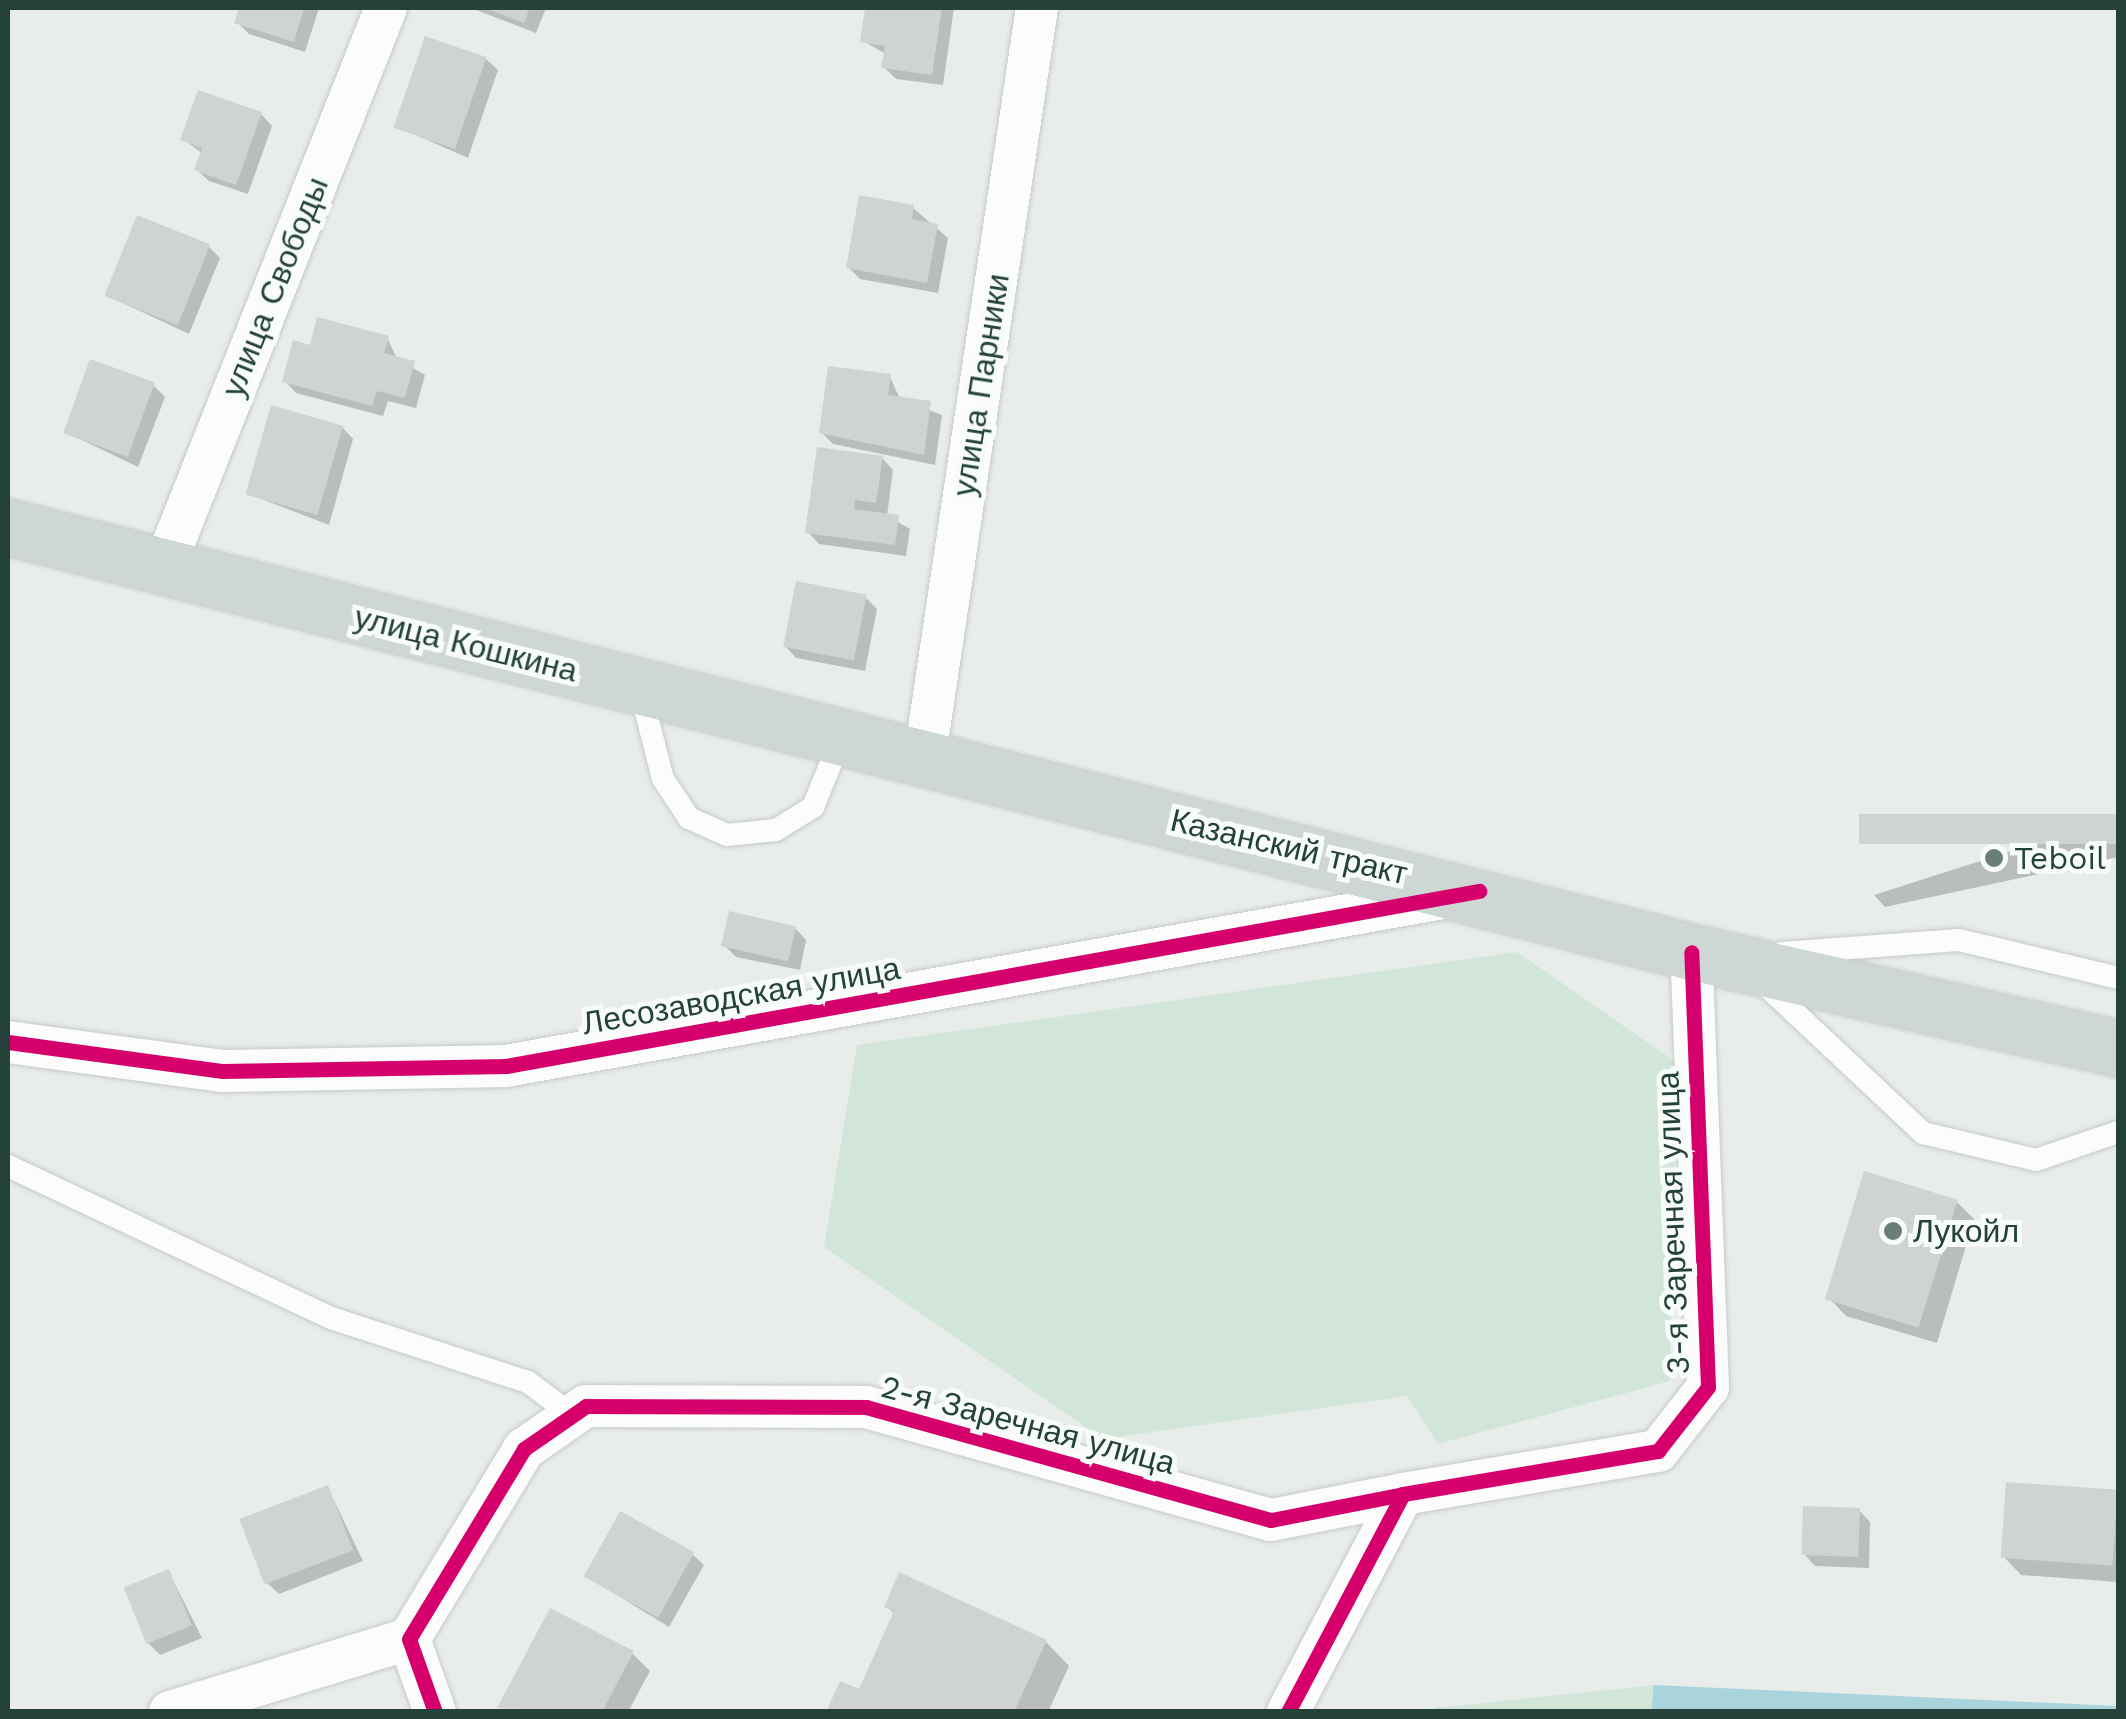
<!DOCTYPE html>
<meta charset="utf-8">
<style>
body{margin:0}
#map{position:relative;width:2126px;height:1719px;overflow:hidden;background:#e8edeb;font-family:"Work Sans",sans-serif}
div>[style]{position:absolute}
.green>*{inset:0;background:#d1e6d8}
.water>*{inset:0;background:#a9d4db}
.shadow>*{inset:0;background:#0003}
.building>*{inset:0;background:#cfd4d2;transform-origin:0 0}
.roads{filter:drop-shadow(0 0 2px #c5cac8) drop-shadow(0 0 2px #c5cac8)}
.lane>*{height:22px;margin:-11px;padding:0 11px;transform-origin:11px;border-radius:11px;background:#fcfcfc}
.street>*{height:42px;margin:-21px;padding:0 21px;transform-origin:21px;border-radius:21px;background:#fcfcfc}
.primary>*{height:55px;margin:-27.5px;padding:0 27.5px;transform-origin:27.5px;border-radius:27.5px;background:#cfd7d5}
.cycleway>*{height:15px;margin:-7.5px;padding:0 7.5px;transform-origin:7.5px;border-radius:7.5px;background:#d6006c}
.dots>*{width:28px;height:28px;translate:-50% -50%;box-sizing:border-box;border:5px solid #f7fbf9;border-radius:50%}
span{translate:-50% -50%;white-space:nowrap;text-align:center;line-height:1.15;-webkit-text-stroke:10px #f7fbf9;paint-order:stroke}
.street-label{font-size:32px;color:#24423a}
.poi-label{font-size:32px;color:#24423a}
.left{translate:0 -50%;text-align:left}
.frame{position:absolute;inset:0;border:10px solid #24423a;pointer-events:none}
</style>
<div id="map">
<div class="green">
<div style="clip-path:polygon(1517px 952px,1676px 1062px,1670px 1381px,1438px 1444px,1407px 1396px,1103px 1439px,824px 1247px,857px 1045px)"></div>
<div style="clip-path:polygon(1654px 1685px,1651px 1711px,1434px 1712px,1435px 1708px)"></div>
</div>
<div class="water">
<div style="clip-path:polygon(1654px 1685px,2118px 1706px,2118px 1711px,1651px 1711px)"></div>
</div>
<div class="shadow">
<div style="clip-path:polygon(242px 8px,319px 8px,305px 52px,249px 34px,237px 22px)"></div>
<div style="clip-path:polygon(471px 8px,546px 8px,536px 33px)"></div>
<div style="clip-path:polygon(867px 8px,954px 8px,943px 85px,896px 79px,884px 67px,886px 54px,863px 41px)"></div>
<div style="clip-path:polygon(486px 59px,498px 70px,468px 158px,398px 127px)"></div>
<div style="clip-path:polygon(261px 114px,272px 126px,248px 194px,209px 181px,197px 170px,203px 154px,183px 139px)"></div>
<div style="clip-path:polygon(913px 208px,948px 238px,938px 293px,860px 279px,848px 267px)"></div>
<div style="clip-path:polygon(209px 247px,220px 258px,189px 334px,108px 296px)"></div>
<div style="clip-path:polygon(388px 339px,397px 359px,425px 375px,416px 408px,388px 401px,383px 416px,296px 393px,285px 381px,312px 348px)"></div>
<div style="clip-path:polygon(890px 377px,900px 399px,942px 415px,935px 465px,833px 444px,821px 432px)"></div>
<div style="clip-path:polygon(153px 385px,165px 397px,138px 467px,65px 432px)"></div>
<div style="clip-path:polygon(342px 427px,353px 439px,329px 525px,249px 494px)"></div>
<div style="clip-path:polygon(882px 458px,893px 470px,887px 516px,910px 529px,906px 556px,819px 544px,808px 532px)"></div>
<div style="clip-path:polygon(866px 598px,877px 609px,865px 671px,796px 658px,785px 646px)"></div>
<div style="clip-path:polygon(2117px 817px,2118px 857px,1885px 907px,1874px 895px)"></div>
<div style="clip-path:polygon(795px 928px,806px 940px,800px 970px,736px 957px,724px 945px)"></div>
<div style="clip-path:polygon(1956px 1201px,1974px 1219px,1937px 1343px,1846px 1316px,1829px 1298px)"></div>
<div style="clip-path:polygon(2009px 1484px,2118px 1492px,2118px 1582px,2021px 1575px,2004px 1557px)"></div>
<div style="clip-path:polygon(328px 1488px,363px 1561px,279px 1594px,267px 1583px)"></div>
<div style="clip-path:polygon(1859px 1510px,1870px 1522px,1869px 1568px,1815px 1566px,1804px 1554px)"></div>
<div style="clip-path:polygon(692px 1554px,704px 1565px,669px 1627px,586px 1576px)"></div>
<div style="clip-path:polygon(169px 1572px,202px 1638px,160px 1655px,148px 1643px)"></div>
<div style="clip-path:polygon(887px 1606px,1046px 1642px,1069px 1666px,1048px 1712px,829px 1712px,860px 1693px,895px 1615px)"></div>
<div style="clip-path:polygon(632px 1653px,650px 1671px,628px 1712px,500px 1707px)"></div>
</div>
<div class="building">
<div style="clip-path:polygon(239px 8px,304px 8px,294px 42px,234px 23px)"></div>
<div style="clip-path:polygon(485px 8px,530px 8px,524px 23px)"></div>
<div style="clip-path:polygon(865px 8px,942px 8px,932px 75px,881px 68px,885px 46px,860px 42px)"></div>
<div style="left:425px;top:36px;width:65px;height:97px;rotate:19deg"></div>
<div style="clip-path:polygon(198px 90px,262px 112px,236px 185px,194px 170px,202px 148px,180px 140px)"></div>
<div style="clip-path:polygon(859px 195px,914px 205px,912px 219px,938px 224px,927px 283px,846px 268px)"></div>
<div style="left:137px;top:215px;width:79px;height:87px;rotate:22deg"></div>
<div style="clip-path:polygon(317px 317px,389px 336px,384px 353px,415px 361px,405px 398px,377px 391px,372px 406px,282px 382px,293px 340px,310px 345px)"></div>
<div style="left:90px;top:359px;width:69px;height:79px;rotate:20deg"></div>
<div style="clip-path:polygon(828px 366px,891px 374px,888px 395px,931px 401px,924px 455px,819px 433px)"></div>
<div style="left:271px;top:405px;width:75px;height:93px;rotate:16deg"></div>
<div style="clip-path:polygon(817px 447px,883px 456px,876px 503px,855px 500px,854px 509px,899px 515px,895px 545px,805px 533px)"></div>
<div style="left:796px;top:581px;width:72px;height:67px;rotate:11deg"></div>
<div style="left:2118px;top:814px;width:30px;height:259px;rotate:90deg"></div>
<div style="left:729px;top:911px;width:69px;height:36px;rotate:13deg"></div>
<div style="left:1864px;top:1171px;width:98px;height:134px;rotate:17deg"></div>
<div style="left:2006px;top:1482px;width:112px;height:76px;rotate:4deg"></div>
<div style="left:328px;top:1485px;width:70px;height:95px;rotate:69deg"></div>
<div style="left:1803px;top:1506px;width:57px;height:49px;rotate:2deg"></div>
<div style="left:620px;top:1511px;width:85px;height:75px;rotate:29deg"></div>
<div style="left:169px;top:1569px;width:61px;height:49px;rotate:68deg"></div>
<div style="clip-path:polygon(899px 1572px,1047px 1640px,1014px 1712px,826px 1712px,840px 1681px,859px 1689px,894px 1611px,884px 1607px)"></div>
<div style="clip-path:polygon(550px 1608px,634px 1651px,602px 1712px,497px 1708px)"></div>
</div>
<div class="roads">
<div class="lane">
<div style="left:640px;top:689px;width:93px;rotate:75.7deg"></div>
<div style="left:663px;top:779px;width:47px;rotate:56.3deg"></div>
<div style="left:689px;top:818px;width:42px;rotate:24.1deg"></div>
<div style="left:727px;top:835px;width:49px;rotate:-5.8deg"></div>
<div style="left:776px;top:830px;width:44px;rotate:-31.9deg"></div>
<div style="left:813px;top:807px;width:71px;rotate:-67.8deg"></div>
<div style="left:1782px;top:953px;width:177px;rotate:-4.2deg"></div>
<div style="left:1959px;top:940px;width:163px;rotate:13.4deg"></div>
<div style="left:1759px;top:979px;width:225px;rotate:43.2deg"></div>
<div style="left:1923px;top:1133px;width:116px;rotate:13.4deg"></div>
<div style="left:2036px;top:1160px;width:87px;rotate:-18.9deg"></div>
<div style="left:8px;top:1166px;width:357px;rotate:25.2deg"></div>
<div style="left:331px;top:1318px;width:207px;rotate:18deg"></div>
<div style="left:528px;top:1382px;width:55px;rotate:36.9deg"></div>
</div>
<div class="street">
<div style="left:164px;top:567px;width:601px;rotate:-68.34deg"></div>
<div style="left:924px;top:762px;width:762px;rotate:-81.48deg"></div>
<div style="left:8px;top:1042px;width:217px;rotate:7.7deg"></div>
<div style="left:223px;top:1071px;width:283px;rotate:-1deg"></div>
<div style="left:506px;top:1066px;width:963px;rotate:-10.17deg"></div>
<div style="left:170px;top:1712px;width:250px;rotate:-17deg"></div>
<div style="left:435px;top:1712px;width:77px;rotate:-109.6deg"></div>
<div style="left:409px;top:1639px;width:222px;rotate:-58.8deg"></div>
<div style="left:524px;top:1449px;width:75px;rotate:-34.7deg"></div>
<div style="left:586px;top:1406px;width:280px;rotate:0.2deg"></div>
<div style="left:866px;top:1407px;width:420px;rotate:15.6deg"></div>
<div style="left:1271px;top:1520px;width:135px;rotate:-11.1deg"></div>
<div style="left:1288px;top:1712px;width:246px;rotate:-62.2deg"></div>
<div style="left:1403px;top:1494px;width:259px;rotate:-9.6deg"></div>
<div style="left:1658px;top:1451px;width:81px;rotate:-52deg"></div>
<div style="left:1708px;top:1387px;width:435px;rotate:-92.2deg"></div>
</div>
<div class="primary">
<div style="left:8px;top:527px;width:1736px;rotate:14.17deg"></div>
<div style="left:1691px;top:952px;width:438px;rotate:12.7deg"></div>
</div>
</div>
<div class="cycleway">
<div style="left:8px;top:1042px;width:217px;rotate:7.7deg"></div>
<div style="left:223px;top:1071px;width:283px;rotate:-1deg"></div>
<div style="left:506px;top:1066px;width:989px;rotate:-10.2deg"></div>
<div style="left:435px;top:1712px;width:77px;rotate:-109.6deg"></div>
<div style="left:409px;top:1639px;width:222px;rotate:-58.8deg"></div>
<div style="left:524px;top:1449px;width:75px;rotate:-34.7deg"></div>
<div style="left:586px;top:1406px;width:280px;rotate:0.2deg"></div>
<div style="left:866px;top:1407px;width:420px;rotate:15.6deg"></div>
<div style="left:1271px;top:1520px;width:135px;rotate:-11.1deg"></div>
<div style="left:1288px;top:1712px;width:246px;rotate:-62.2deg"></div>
<div style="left:1403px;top:1494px;width:259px;rotate:-9.6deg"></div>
<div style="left:1658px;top:1451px;width:81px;rotate:-52deg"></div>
<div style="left:1708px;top:1387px;width:435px;rotate:-92.2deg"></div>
</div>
<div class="dots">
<div style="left:1994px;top:858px;background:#697e78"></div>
<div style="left:1893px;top:1231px;background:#697e78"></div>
</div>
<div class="street-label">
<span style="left:275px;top:287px;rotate:-68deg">улица Свободы</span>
<span style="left:981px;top:385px;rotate:-81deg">улица Парники</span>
<span style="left:466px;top:644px;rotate:14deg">улица Кошкина</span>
<span style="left:1289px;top:847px;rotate:13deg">Казанский тракт</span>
<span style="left:741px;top:996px;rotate:-10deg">Лесозаводская улица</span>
<span style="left:1673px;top:1223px;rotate:-92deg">3-я Заречная улица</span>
<span style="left:1028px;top:1425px;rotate:15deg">2-я Заречная улица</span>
</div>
<div class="poi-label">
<span class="left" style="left:2014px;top:858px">Teboil</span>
<span class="left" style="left:1913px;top:1231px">Лукойл</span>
</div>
<div class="frame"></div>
</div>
